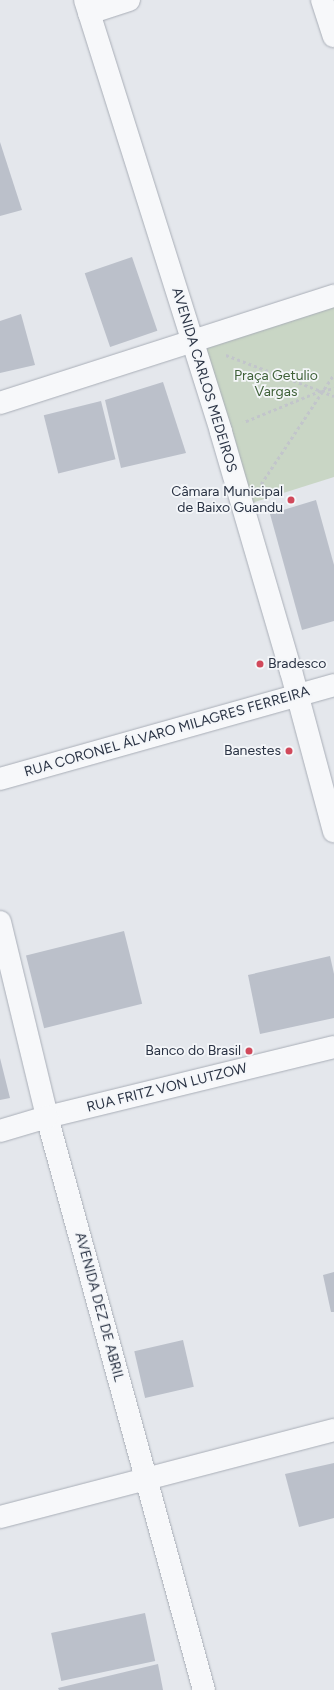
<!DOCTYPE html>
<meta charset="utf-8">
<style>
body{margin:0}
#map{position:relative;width:334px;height:1690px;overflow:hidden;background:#e4e7ec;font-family:Figtree,sans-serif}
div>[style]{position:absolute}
.green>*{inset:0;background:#c9d6c5}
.building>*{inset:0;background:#bbc0ca;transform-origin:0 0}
.path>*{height:2.5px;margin-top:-1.25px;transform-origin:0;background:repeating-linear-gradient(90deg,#c2c5cb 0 3px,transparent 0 6px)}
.roads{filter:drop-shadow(0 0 1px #a9aeb7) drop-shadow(0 0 1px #a9aeb7)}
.minor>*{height:22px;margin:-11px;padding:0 11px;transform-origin:11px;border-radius:11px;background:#f7f8fa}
.tertiary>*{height:22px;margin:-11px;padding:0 11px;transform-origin:11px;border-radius:11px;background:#f7f8fa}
.dots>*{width:11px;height:11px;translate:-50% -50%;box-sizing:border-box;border:2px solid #f4f6f9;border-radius:50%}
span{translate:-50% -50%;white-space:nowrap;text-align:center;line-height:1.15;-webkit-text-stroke:3.5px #f4f6f9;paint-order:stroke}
.park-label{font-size:14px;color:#3f6138}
.street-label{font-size:14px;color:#2b3445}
.poi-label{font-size:14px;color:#2b3445}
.right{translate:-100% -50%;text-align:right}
.left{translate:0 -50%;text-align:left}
</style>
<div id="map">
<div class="green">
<div style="clip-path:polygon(334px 304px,334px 477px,252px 503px,203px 345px)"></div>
</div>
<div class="building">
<div style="clip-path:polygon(0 142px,22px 210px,0 216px)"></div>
<div style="left:132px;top:257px;width:78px;height:50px;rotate:71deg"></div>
<div style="clip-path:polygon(21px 314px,35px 365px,0 373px,0 321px)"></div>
<div style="clip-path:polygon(163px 382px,186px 453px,121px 468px,105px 400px)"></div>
<div style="left:101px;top:401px;width:60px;height:59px;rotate:76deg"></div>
<div style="clip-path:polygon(316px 500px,334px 565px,334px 621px,302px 630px,270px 514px)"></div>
<div style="left:124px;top:931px;width:75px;height:101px;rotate:76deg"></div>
<div style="clip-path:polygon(330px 956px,334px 974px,334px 1018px,260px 1034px,248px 975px)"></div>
<div style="clip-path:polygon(0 1058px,10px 1098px,0 1100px)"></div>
<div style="clip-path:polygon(334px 1272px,334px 1312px,331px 1312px,323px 1275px)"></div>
<div style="left:183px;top:1340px;width:48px;height:50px;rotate:77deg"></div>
<div style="clip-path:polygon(334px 1463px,334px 1518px,299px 1527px,285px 1474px)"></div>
<div style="left:145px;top:1613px;width:49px;height:96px;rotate:78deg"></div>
<div style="clip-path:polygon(158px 1664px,163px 1690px,59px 1690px,58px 1688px)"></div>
</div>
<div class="path">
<div style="left:226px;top:355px;width:102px;rotate:20.8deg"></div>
<div style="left:321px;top:391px;width:84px;rotate:157.7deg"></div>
<div style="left:321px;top:391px;width:14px;rotate:21deg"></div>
<div style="left:322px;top:391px;width:12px;rotate:-14deg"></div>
<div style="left:261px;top:484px;width:132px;rotate:-56.4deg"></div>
</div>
<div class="roads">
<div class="minor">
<div style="left:85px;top:0;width:453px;rotate:72.5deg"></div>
<div style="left:221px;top:432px;width:249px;rotate:73.7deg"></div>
<div style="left:291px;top:671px;width:166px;rotate:75deg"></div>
<div style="left:322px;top:0;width:38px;rotate:72deg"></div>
<div style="left:89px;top:13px;width:42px;rotate:-18deg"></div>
<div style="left:0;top:403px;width:351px;rotate:-17.8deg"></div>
<div style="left:0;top:779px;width:347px;rotate:-15.7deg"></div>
<div style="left:47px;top:1117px;width:295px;rotate:-13.7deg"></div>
</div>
<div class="tertiary">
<div style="left:0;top:922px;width:201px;rotate:76.4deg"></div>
<div style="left:47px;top:1117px;width:594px;rotate:74.68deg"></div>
<div style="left:0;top:1131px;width:49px;rotate:-16.6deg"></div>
<div style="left:0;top:1517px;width:345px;rotate:-14.6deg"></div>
</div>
</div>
<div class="dots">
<div style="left:291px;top:500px;background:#d1495b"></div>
<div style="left:260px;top:664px;background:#d1495b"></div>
<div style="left:289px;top:751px;background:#d1495b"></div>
<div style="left:249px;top:1051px;background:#d1495b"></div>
</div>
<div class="park-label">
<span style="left:276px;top:384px">Praça Getulio<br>Vargas</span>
</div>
<div class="street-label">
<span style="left:204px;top:380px;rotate:73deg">AVENIDA CARLOS MEDEIROS</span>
<span style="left:167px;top:732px;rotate:-16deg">RUA CORONEL ÁLVARO MILAGRES FERREIRA</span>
<span style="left:167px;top:1088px;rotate:-14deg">RUA FRITZ VON LUTZOW</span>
<span style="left:99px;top:1307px;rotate:75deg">AVENIDA DEZ DE ABRIL</span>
</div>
<div class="poi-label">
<span class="right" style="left:283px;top:500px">Câmara Municipal<br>de Baixo Guandu</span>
<span class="left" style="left:268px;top:664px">Bradesco</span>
<span class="right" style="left:281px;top:751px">Banestes</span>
<span class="right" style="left:241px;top:1051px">Banco do Brasil</span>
</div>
</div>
